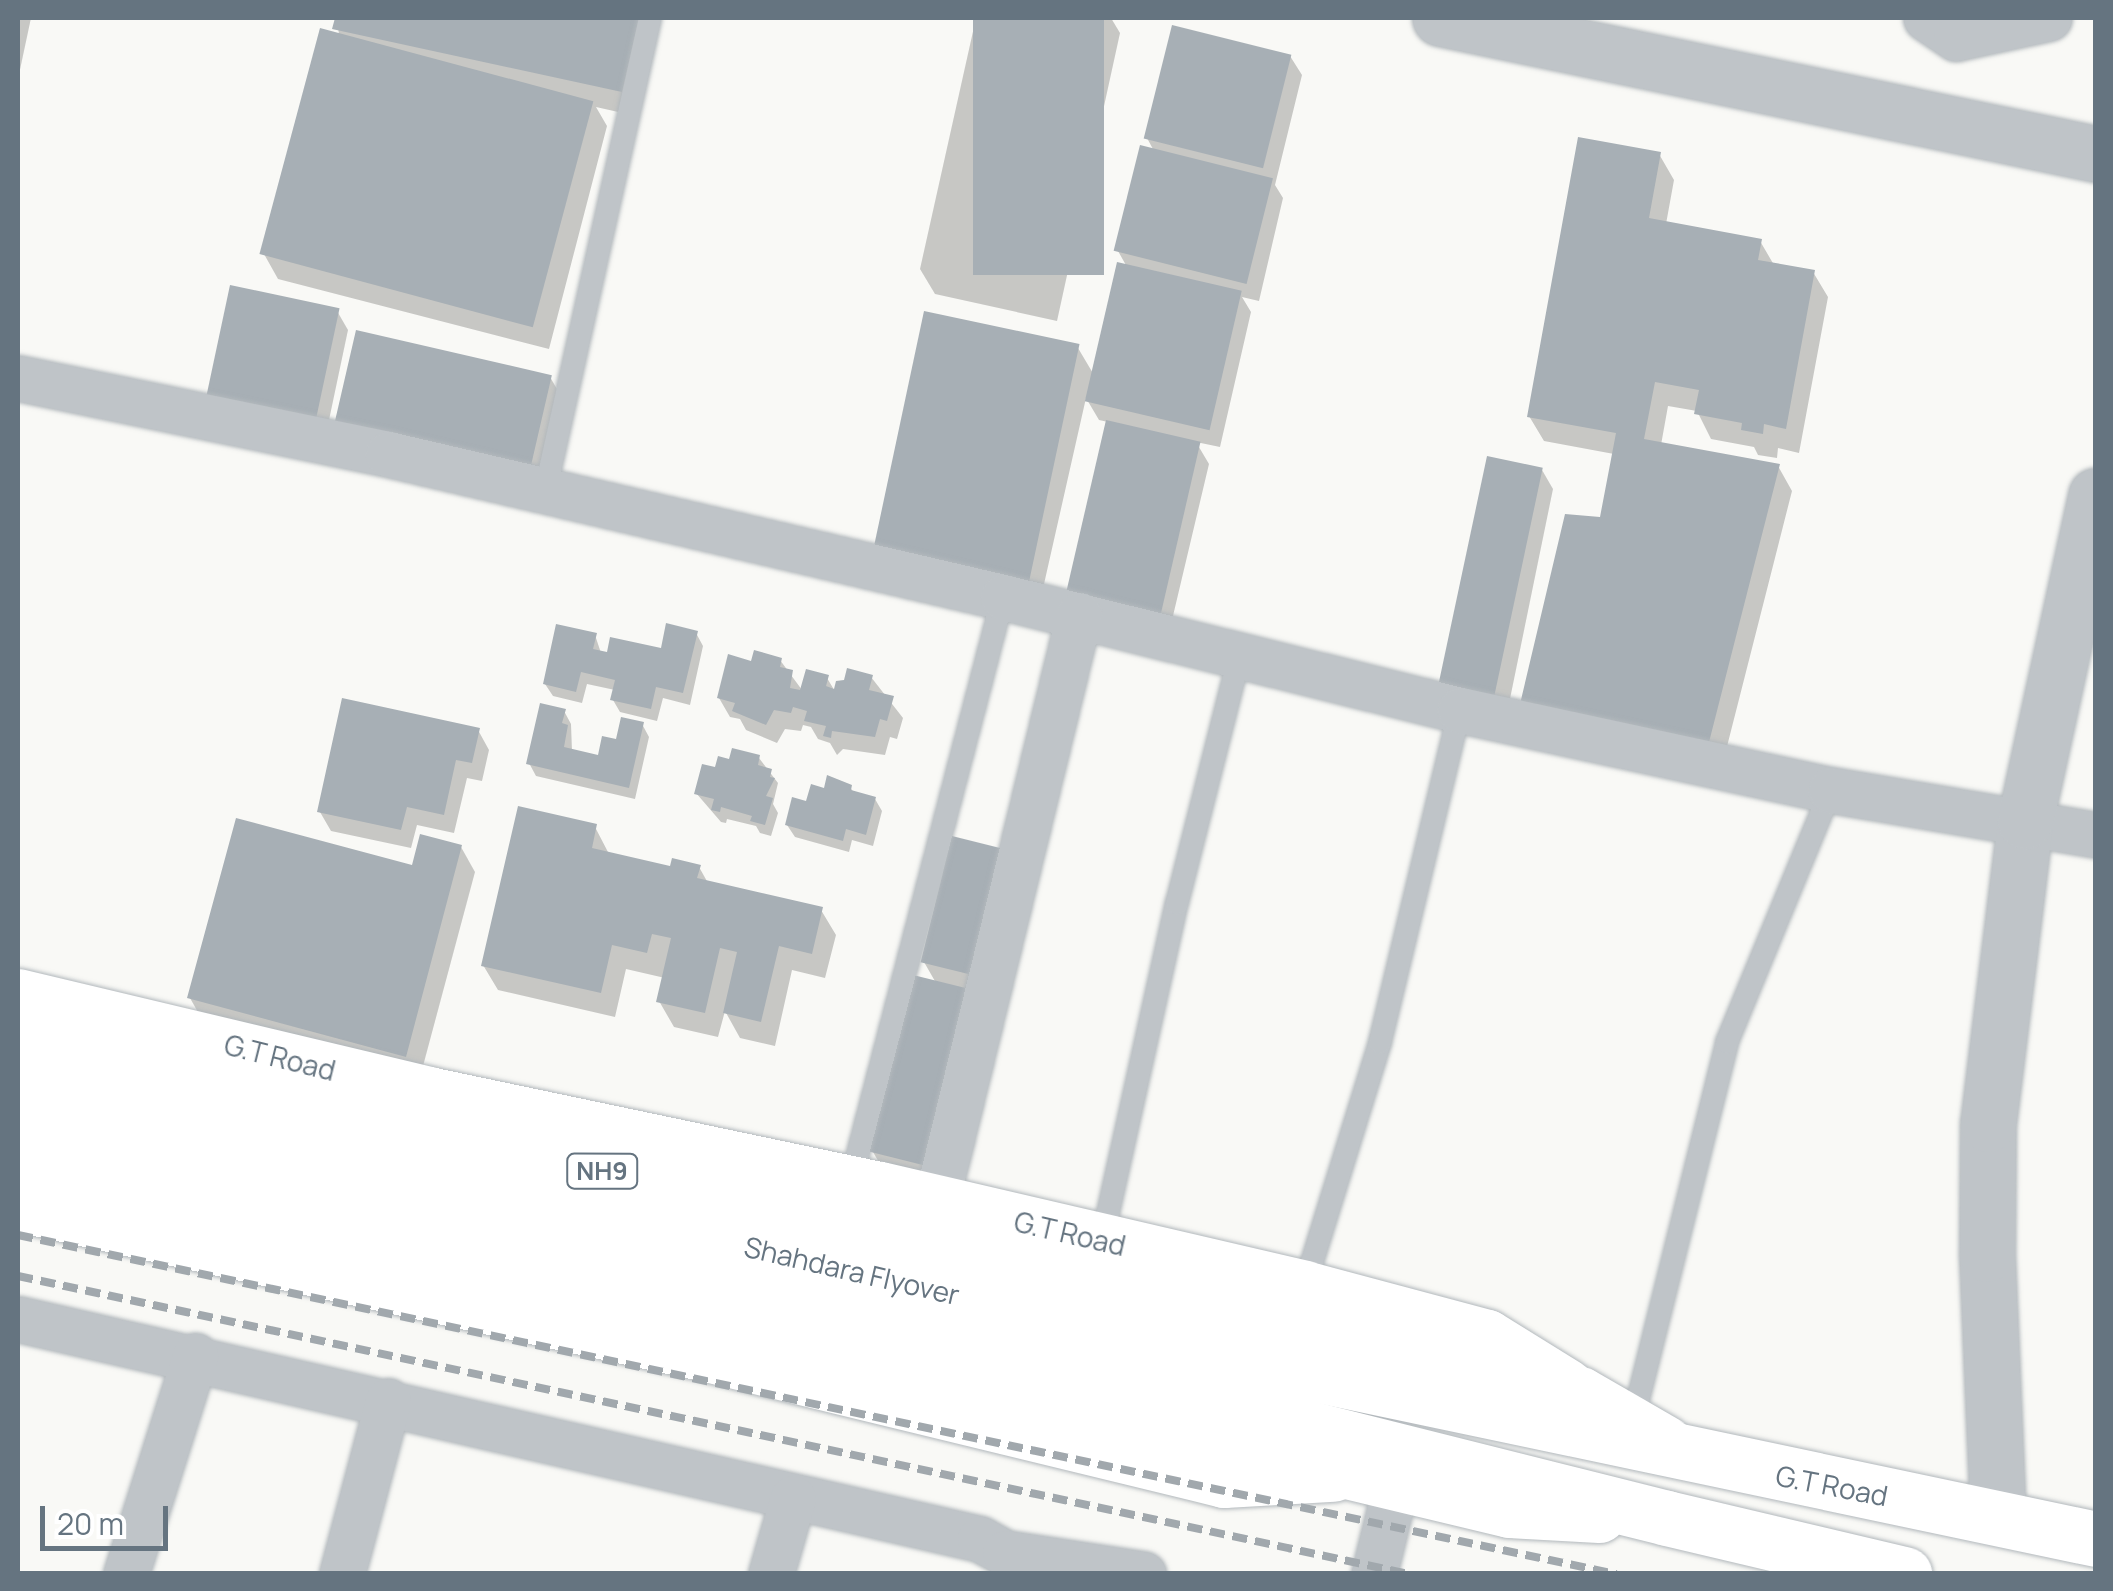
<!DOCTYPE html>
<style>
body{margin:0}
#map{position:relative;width:2113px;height:1591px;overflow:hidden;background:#f9f9f6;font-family:Manrope,sans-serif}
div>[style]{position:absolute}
.shadow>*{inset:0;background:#0003}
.building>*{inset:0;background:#a7afb5;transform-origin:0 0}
.roads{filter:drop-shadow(0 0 2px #b2b8bc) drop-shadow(0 0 2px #b2b8bc)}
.service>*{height:22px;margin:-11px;padding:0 11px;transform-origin:11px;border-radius:11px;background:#bfc4c8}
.minor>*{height:45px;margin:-22.5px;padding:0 22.5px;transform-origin:22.5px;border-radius:22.5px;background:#bfc4c8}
.tertiary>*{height:55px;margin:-27.5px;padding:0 27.5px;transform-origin:27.5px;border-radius:27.5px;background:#bfc4c8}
.secondary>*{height:55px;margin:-27.5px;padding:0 27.5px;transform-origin:27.5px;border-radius:27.5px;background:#fff}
.primary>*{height:55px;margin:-27.5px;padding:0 27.5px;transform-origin:27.5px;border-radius:27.5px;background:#fff}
.trunk>*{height:55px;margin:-27.5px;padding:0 27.5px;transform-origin:27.5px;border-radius:27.5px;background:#fff}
.rail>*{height:8px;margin-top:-4px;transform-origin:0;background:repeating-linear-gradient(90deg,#a1a8ad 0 15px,transparent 0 23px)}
span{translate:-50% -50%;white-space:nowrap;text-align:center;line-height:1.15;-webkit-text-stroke:10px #fff;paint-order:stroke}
.shield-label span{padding:2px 8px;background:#fff;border:2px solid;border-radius:8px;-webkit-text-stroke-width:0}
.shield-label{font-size:25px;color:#657480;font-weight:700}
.street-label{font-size:28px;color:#657480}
.frame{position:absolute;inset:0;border:20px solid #657480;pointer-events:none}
.scale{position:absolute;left:40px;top:1506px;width:128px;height:45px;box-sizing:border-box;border:5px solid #657480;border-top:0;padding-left:12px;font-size:30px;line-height:35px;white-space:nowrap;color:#657480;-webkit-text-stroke:8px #fff;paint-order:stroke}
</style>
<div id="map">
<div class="shadow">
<div style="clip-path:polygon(18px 18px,31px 18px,18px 79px)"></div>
<div style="clip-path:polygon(337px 18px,658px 18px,636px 116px,596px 107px,607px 126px,549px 349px,278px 279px,264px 254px,339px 35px)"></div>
<div style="clip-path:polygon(976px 18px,1111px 18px,1120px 33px,1057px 321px,935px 294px,920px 269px)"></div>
<div style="clip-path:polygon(1290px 56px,1302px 75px,1275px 185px,1283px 198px,1259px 301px,1242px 297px,1251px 312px,1220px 447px,1196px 442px,1209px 464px,1168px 637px,1076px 615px,1108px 422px,1099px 420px,1086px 398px,1035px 624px,884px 590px,1078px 348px,1094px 375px,1127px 267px,1118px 251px,1154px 151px,1147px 138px)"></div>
<div style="clip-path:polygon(1659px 154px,1674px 180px,1666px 224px,1760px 241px,1774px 265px,1813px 272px,1828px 297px,1799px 453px,1778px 448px,1777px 458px,1758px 455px,1754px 447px,1711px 439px,1697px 411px,1668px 406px,1661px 445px,1778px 466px,1792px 491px,1720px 774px,1602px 520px,1614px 454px,1544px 441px,1529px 416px)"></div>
<div style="clip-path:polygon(337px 311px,348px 330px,325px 439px,220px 416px)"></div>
<div style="clip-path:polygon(550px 377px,561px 396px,537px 500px,334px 438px)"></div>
<div style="clip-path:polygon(1542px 470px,1553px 489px,1504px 728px,1451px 718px)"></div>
<div style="clip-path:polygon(696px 633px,703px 646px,690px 705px,663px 698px,657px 721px,620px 712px,613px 700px,615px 690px,587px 684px,582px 703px,553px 696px,545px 684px,595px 635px,601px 653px,663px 651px)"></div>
<div style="clip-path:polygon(780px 660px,802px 690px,827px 678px,836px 693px,871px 677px,903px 718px,897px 739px,890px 737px,885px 755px,843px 749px,837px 755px,830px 743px,818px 739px,811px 727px,803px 725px,801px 731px,785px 729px,777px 743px,746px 730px,740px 719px,730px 717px,719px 698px,753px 664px)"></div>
<div style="clip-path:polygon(564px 711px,571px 724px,572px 751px,600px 758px,642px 724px,649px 737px,635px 799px,536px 776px,529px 763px)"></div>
<div style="clip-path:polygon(478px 730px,489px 750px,482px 781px,467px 778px,454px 833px,417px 825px,411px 848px,331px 831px,320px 812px)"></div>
<div style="clip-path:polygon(759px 758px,778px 783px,773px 804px,778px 813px,771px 836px,760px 833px,756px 826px,727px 819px,726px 823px,721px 822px,696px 793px,730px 762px)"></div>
<div style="clip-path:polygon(850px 787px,854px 793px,875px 799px,882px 811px,873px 846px,852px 840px,849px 852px,795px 837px,787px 825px,808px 804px,825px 791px)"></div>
<div style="clip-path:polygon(595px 827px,609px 854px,672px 869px,699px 867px,708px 883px,821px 910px,836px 935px,825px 978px,792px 970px,775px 1046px,740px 1038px,725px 1011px,718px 1037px,674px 1027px,659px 1001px,665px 978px,626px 969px,615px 1017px,498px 990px,483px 965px)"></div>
<div style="clip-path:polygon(461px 847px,475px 872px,419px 1081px,204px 1023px,190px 998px,413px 868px)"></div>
<div style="clip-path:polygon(1015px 854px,949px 1184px,884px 1171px,873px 1152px,936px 983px,924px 962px)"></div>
</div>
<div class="building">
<div style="clip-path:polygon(335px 18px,639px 18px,622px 92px,332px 29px)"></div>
<div style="left:973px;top:18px;width:131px;height:257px"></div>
<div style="left:1172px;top:25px;width:123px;height:117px;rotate:14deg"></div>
<div style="left:320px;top:28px;width:283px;height:234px;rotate:15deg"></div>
<div style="clip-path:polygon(1578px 137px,1661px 152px,1649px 218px,1762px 239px,1758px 260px,1815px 270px,1786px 429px,1764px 424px,1763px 434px,1741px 430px,1742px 423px,1694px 414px,1699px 390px,1655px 382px,1644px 439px,1780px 464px,1707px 750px,1520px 704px,1565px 514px,1600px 517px,1616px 433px,1527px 417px)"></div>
<div style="left:1140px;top:145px;width:137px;height:109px;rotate:14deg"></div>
<div style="left:1117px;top:262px;width:128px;height:143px;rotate:13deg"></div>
<div style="left:230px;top:285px;width:112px;height:115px;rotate:12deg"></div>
<div style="left:924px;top:311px;width:159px;height:260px;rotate:12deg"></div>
<div style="left:356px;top:330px;width:201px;height:111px;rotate:13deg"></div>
<div style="left:1106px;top:420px;width:97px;height:181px;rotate:13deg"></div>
<div style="left:1487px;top:456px;width:57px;height:249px;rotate:12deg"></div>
<div style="clip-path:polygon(666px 623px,698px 631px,683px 693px,656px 687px,651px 709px,610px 700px,615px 680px,581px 672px,576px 692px,543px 684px,556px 624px,597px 633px,593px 649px,607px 652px,610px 637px,661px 648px)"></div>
<div style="clip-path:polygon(754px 650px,782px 658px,780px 667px,793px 670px,790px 688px,800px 690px,806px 669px,829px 675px,826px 686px,834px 689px,836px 681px,844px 680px,847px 668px,873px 675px,869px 690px,894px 696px,887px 721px,880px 719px,875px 737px,832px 731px,831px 738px,823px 736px,826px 726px,804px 721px,807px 711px,793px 707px,791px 713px,774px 710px,766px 725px,732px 711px,735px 703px,717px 698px,728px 654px,751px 661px)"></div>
<div style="clip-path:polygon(342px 698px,480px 728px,472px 763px,456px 760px,444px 815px,407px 807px,401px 830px,317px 812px)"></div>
<div style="clip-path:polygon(540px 703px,566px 709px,562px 723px,568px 725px,564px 747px,598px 755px,602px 736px,616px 739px,621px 717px,644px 722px,629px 788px,526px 764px)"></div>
<div style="clip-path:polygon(732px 748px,760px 755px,758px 765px,772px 769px,770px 777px,775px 778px,766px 796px,773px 798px,765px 825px,750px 821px,752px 816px,721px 807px,720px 812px,711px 810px,714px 799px,694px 794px,702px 764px,715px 767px,718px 756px,729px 759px)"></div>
<div style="clip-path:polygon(827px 775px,852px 785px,851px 790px,876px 797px,866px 835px,846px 829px,843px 841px,785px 825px,792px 797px,806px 801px,811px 784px,824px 788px)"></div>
<div style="clip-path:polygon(518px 806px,597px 824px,592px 848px,670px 866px,672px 858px,701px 865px,697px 878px,823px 907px,812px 954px,779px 946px,761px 1022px,723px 1013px,737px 952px,720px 948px,705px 1013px,656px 1002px,671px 938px,652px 934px,647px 953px,612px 945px,601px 993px,481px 966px)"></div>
<div style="clip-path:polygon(236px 818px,412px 865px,420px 834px,462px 845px,406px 1057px,187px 998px)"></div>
<div style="left:952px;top:836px;width:67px;height:130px;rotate:14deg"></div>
<div style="left:905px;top:973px;width:80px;height:182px;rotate:14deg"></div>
</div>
<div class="roads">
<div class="service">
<div style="left:545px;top:492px;width:485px;rotate:-77.5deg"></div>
<div style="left:850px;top:1184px;width:607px;rotate:-75.39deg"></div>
<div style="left:1102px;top:1240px;width:345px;rotate:-77.5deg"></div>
<div style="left:1177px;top:903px;width:257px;rotate:-75.8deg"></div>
<div style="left:1304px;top:1288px;width:257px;rotate:-72.8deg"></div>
<div style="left:1380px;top:1042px;width:342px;rotate:-76.5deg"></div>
<div style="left:1632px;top:1424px;width:394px;rotate:-76deg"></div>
<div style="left:1727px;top:1042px;width:273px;rotate:-67.6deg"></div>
</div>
<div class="minor">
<div style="left:1926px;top:18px;width:36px;rotate:34deg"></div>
<div style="left:1956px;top:38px;width:95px;rotate:-12.1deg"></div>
<div style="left:18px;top:378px;width:378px;rotate:11.6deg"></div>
<div style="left:388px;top:454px;width:631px;rotate:13.09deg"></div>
<div style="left:1003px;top:597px;width:471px;rotate:13.9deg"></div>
<div style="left:1460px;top:710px;width:380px;rotate:12.2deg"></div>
<div style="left:1831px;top:790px;width:269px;rotate:9.6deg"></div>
<div style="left:936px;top:1202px;width:604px;rotate:-76.31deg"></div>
<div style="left:18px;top:1319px;width:987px;rotate:12.88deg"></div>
<div style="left:980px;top:1539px;width:29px;rotate:29deg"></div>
<div style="left:1005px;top:1553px;width:140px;rotate:8.7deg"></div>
<div style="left:126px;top:1574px;width:229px;rotate:-72.4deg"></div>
<div style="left:342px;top:1574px;width:179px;rotate:-75.1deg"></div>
<div style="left:771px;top:1574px;width:79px;rotate:-73.9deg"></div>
<div style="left:1374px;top:1574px;width:93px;rotate:-76.3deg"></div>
</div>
<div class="tertiary">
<div style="left:1440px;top:18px;width:670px;rotate:11.71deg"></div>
<div style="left:1998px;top:1518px;width:264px;rotate:-92.4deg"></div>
<div style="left:1987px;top:1254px;width:130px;rotate:-89.6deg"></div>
<div style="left:1988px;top:1124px;width:305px;rotate:-83deg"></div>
<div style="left:2025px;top:821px;width:333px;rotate:-77.7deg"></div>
</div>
<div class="secondary">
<div style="left:18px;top:996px;width:422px;rotate:13.4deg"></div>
<div style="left:428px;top:1094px;width:462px;rotate:11.9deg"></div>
<div style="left:880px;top:1189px;width:435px;rotate:13.1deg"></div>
<div style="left:1304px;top:1288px;width:189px;rotate:15deg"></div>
<div style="left:1487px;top:1337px;width:93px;rotate:31.8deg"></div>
<div style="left:18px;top:1204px;width:709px;rotate:12.29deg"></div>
<div style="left:711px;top:1355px;width:528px;rotate:13.69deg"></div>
<div style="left:1224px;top:1480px;width:109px;rotate:-3.2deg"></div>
</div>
<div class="primary">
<div style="left:18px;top:1032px;width:527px;rotate:13.61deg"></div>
<div style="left:530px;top:1156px;width:675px;rotate:12.41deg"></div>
<div style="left:1189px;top:1301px;width:402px;rotate:13.4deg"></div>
<div style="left:1580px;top:1394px;width:98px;rotate:30deg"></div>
<div style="left:18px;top:1166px;width:522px;rotate:12.04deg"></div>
<div style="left:529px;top:1275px;width:1008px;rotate:13.48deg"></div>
<div style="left:1509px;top:1510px;width:90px;rotate:3.2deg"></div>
</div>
<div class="trunk">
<div style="left:18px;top:1075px;width:1190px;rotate:13.11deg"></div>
<div style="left:1177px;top:1345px;width:939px;rotate:11.92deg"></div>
<div style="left:18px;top:1123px;width:580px;rotate:12.34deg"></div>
<div style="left:585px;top:1247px;width:1115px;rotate:14.06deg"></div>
<div style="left:1667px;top:1518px;width:244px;rotate:13.3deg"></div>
</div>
</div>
<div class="rail">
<div style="left:18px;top:1235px;width:1634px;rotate:11.98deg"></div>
<div style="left:18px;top:1276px;width:1423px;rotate:12.09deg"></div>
</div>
<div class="shield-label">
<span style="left:602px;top:1171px">NH9</span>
</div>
<div class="street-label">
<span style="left:280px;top:1057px;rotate:14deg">G.T Road</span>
<span style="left:1070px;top:1233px;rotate:13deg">G.T Road</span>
<span style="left:852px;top:1270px;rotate:13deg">Shahdara Flyover</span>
<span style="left:1832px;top:1485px;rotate:11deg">G.T Road</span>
</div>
<div class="frame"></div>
<div class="scale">20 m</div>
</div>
